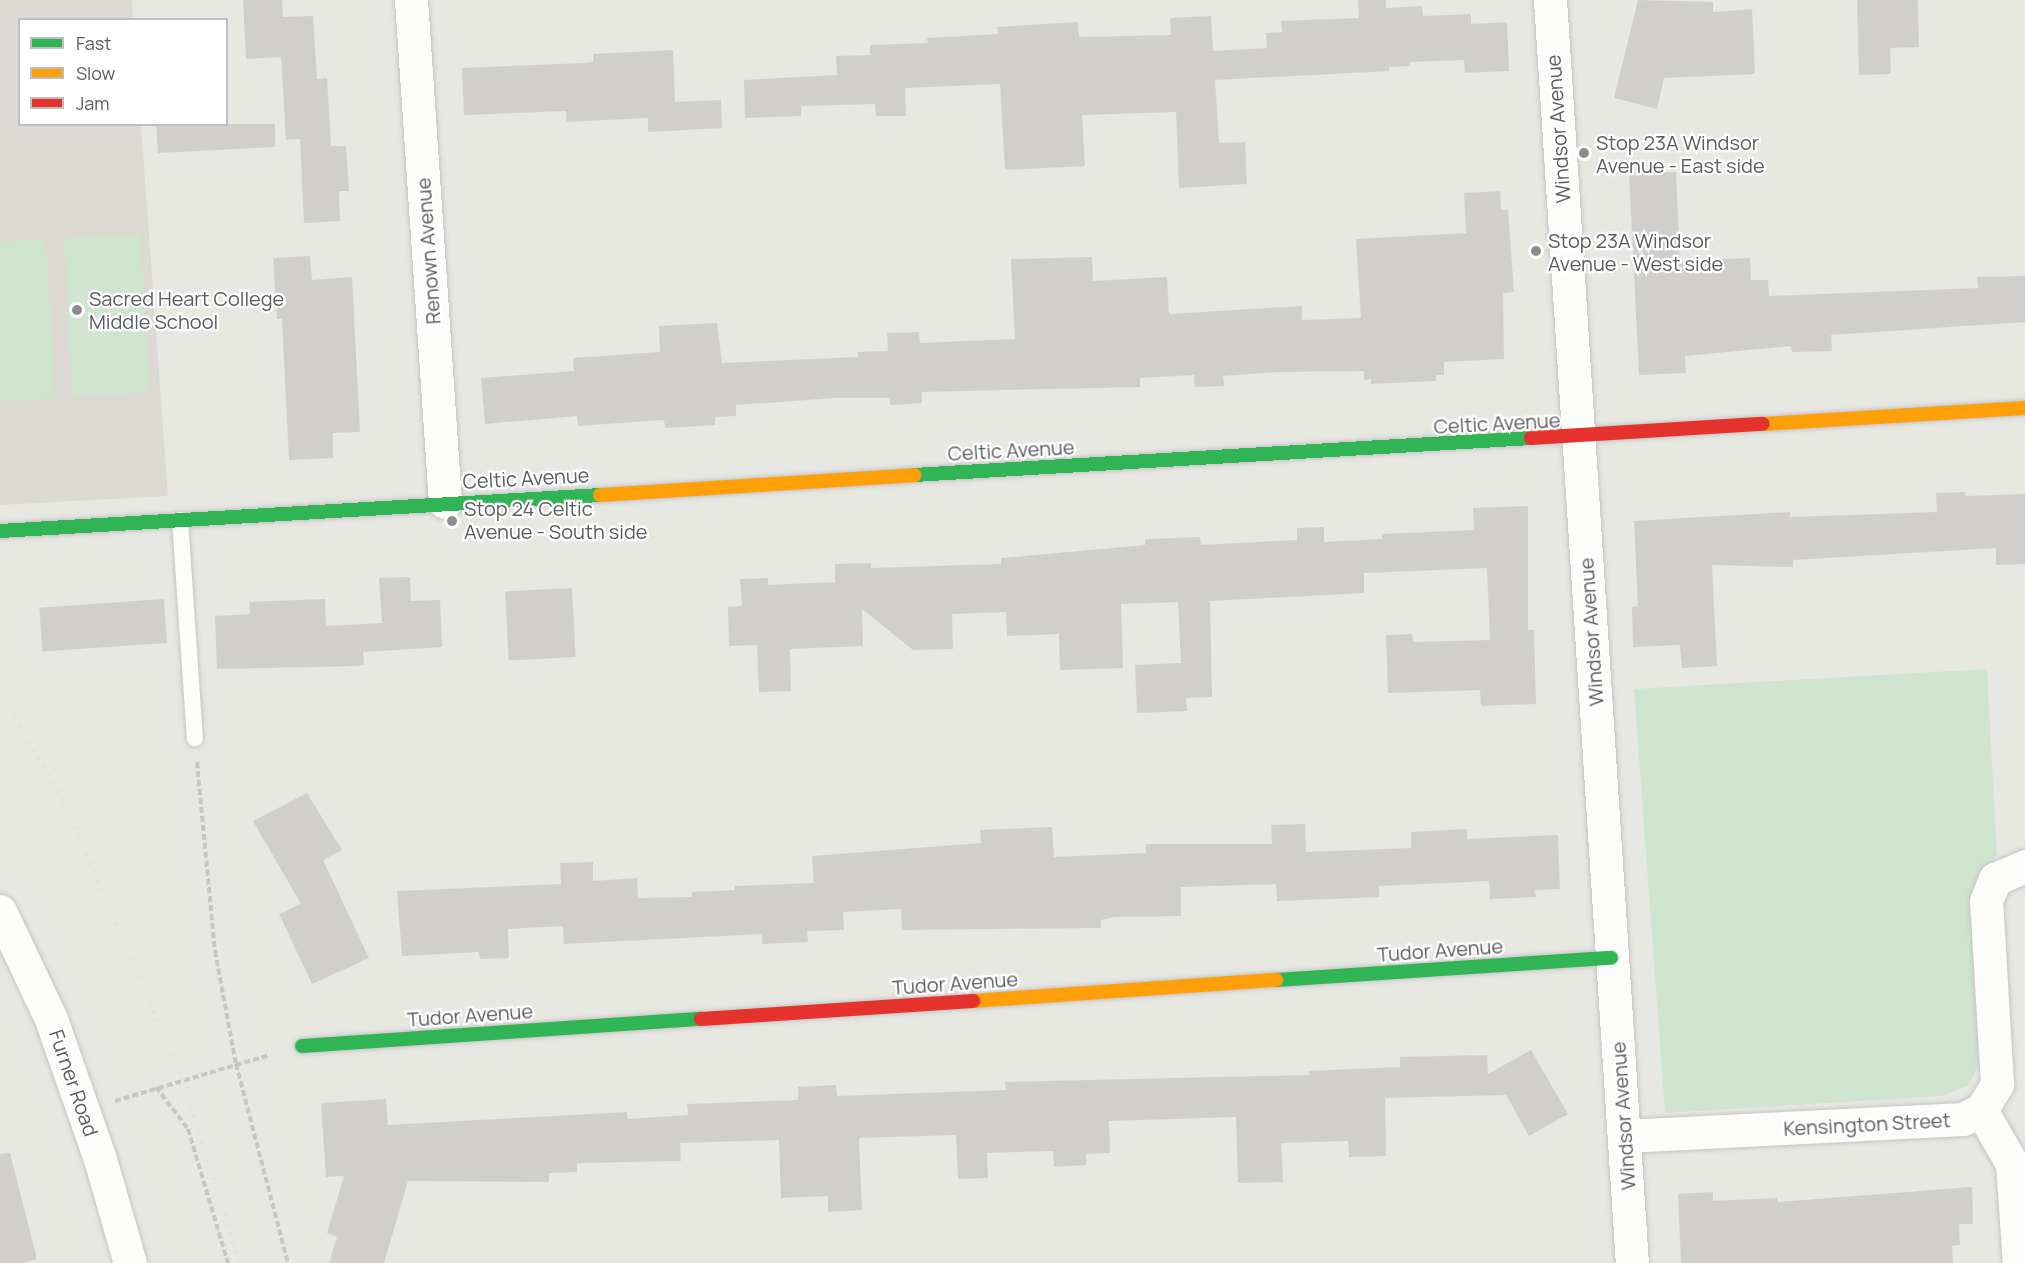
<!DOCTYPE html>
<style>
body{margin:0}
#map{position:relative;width:2025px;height:1263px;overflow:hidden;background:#e8e8e3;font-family:Manrope,sans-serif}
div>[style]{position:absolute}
.education>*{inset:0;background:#dcdad2}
.green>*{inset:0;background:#d0e5cf;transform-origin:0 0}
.building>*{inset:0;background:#d0cfcc;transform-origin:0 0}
.path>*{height:4px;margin-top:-2px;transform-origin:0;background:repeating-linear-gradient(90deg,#c4c9c6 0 6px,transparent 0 9px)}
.roads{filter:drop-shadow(0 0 2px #c5c5c5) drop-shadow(0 0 2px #c5c5c5)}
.lane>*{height:16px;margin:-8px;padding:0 8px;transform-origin:8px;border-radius:8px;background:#fcfcfb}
.street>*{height:33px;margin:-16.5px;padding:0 16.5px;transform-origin:16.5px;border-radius:16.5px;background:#fcfcfb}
.fast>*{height:14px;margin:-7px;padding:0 7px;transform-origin:7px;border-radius:7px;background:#30b455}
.slow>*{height:14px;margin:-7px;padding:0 7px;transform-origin:7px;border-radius:7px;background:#ff9f0a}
.jam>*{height:14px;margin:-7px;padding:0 7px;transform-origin:7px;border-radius:7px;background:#e5322d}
.rail>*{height:4.5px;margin-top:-2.25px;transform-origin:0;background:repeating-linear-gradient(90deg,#e1e1e0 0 1.5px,transparent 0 9.5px)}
.dots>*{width:16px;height:16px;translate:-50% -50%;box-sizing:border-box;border:3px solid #fff;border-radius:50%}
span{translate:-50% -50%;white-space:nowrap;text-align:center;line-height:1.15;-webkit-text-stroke:4.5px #fff;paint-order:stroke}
.street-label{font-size:20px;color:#595c60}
.poi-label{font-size:20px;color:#595c60}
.left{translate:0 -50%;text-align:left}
.legend{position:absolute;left:18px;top:18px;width:210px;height:108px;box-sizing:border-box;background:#fff;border:2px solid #bdbebf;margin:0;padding:8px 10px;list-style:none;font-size:18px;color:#595c60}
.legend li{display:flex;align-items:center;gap:12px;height:30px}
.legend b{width:30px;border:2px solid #bdbebf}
</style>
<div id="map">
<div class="education">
<div style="clip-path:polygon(0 0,132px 0,133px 19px,20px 20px,20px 124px,141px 125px,168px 496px,0 505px)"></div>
</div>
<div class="green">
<div style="left:141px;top:234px;width:159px;height:77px;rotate:87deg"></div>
<div style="clip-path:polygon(46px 239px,55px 398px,0 402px,0 242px)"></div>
<div style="clip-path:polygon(1987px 669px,1997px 855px,1973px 887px,1982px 1057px,1969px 1085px,1943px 1096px,1665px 1113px,1634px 689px)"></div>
</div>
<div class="building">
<div style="clip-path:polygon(243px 0,282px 0,283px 17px,313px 16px,317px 79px,327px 78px,331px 146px,346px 146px,349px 191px,339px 191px,340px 221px,304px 223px,300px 139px,286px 140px,281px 57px,246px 59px)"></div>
<div style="clip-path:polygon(1358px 0,1386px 0,1386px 8px,1422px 6px,1423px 16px,1471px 14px,1471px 24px,1507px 22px,1509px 71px,1465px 73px,1464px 60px,1410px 62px,1410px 66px,1389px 67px,1389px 71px,1215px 80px,1219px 143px,1245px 142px,1247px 184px,1179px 188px,1176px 112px,1082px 115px,1085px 166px,1005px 170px,1000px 84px,905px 88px,906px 116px,876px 116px,875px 104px,801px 106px,801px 116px,745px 118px,744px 80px,837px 75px,836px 56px,870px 55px,870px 45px,928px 43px,927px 38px,998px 34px,997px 27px,1078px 22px,1079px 37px,1171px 35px,1170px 18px,1211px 16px,1213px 51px,1267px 48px,1266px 33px,1282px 32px,1281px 21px,1359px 18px)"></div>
<div style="clip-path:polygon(1638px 0,1713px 2px,1713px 12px,1752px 9px,1755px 74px,1664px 78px,1657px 109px,1614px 98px)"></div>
<div style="clip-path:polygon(1857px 0,1918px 0,1919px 47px,1890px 48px,1891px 74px,1859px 75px)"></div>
<div style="clip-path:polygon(673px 50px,675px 102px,721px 100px,722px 128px,648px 132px,648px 118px,566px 122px,566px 111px,464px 115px,462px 68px,584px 63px,593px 62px,593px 54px)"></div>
<div style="clip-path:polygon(156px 124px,275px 124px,275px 147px,158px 153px)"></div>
<div style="clip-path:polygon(1676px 172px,1680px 261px,1750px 258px,1751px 280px,1768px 280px,1769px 296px,1978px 288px,1977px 277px,2025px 276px,2025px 322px,1831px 335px,1832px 351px,1792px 352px,1791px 346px,1685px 356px,1686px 373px,1639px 375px,1629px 173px)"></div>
<div style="clip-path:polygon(1500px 191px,1501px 210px,1508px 210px,1514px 292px,1503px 293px,1504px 359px,1444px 362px,1444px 375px,1436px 375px,1436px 381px,1371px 384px,1371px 379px,1364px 380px,1364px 371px,1280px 372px,1223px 376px,1224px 386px,1195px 387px,1194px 375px,1140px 378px,1140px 387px,922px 392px,922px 403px,890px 405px,890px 398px,835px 398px,736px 405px,736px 416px,715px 417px,715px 425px,665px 428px,664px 420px,578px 426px,577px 416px,485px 424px,481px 378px,574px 371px,573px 358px,660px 352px,659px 326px,717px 323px,722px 363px,858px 357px,858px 352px,888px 351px,887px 333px,919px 332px,920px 343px,1015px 339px,1011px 259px,1092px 257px,1093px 281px,1167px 277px,1169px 314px,1302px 306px,1302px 320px,1361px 318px,1356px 239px,1466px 233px,1464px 193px)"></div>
<div style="clip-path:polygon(310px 256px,312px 280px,352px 277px,360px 432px,333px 433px,333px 458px,289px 460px,282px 319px,277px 319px,273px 258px)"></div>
<div style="clip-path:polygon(1965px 492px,1966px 496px,2025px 494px,2025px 564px,1996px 565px,1996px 548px,1793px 560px,1793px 567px,1712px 565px,1717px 666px,1682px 668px,1680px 645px,1633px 647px,1632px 607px,1638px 606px,1634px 521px,1790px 512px,1790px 517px,1937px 512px,1936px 493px)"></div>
<div style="clip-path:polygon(1528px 506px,1528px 630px,1534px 630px,1536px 704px,1481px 706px,1480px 690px,1388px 693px,1386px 635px,1412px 634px,1413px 642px,1490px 640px,1487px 568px,1364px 573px,1364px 593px,1210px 601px,1212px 697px,1186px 698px,1187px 711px,1137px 713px,1135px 665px,1181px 663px,1178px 602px,1121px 604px,1123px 668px,1060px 670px,1059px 634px,1007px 636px,1006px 612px,952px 614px,953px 649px,913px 650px,862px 609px,863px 646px,790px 649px,791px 691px,759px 692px,757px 645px,729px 646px,728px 607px,742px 606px,740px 579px,768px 578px,768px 585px,835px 582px,835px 564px,871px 563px,871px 568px,1001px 564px,1001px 558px,1145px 545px,1145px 539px,1200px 537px,1201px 545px,1297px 540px,1297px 528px,1324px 527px,1324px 542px,1382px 539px,1382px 534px,1474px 530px,1473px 508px)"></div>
<div style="clip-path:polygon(410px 577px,411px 601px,440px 600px,442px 647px,363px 652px,364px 665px,356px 666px,217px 669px,215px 616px,250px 614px,249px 602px,325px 599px,326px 626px,382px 623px,379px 578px)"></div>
<div style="left:572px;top:588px;width:69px;height:67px;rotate:87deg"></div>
<div style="left:164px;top:599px;width:44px;height:125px;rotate:86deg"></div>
<div style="clip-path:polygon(307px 793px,342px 850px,323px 860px,369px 958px,312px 984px,279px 914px,301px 904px,253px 821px)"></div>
<div style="clip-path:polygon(1305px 824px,1306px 852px,1411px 848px,1411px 832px,1467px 829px,1467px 839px,1558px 835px,1560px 889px,1535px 890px,1536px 897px,1490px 899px,1489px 881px,1379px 886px,1379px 897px,1277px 901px,1276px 884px,1181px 887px,1181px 916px,1115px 917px,1101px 920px,1101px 928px,902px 930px,901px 909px,843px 912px,844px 930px,807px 931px,808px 942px,762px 944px,762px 934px,564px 944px,563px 926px,508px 929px,509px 958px,480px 959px,479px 952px,402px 956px,397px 891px,561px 884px,560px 863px,593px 862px,593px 881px,637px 878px,638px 898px,692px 897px,692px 892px,735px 890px,735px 886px,814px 883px,812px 856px,981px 843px,980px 830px,1052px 827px,1054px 857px,1146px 853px,1146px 844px,1272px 844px,1271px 825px)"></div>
<div style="clip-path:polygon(1531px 1050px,1568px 1114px,1529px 1136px,1506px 1095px,1385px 1098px,1386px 1156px,1349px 1157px,1348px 1141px,1281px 1143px,1283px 1182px,1238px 1183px,1236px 1117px,1109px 1121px,1110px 1153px,1086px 1154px,1086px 1165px,1054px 1167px,1053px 1151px,987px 1153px,988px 1178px,958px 1179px,956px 1135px,859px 1138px,862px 1210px,828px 1212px,828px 1196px,781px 1198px,779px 1140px,680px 1143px,681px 1161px,577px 1163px,577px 1172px,549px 1173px,549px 1182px,408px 1181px,384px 1263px,329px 1263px,337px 1237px,327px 1233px,344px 1176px,326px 1177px,321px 1103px,386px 1099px,388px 1125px,627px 1112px,628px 1119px,688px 1115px,687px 1104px,798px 1100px,798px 1087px,836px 1085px,837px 1096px,1006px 1090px,1005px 1082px,1309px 1075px,1309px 1071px,1400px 1067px,1400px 1057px,1487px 1055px,1488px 1074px)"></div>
<div style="clip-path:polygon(10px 1153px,37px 1259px,23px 1263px,0 1263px,0 1154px)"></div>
<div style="clip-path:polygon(1972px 1187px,1973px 1224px,1959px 1224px,1960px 1245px,1952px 1246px,1953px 1263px,1681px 1263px,1678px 1194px,1713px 1192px,1713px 1201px,1777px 1198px,1777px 1202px)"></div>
</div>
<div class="path">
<div style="left:197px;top:762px;width:190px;rotate:84.6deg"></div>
<div style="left:215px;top:951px;width:115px;rotate:79.5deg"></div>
<div style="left:236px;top:1064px;width:206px;rotate:75.4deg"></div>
<div style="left:156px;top:1087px;width:53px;rotate:52.7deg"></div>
<div style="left:188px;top:1129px;width:140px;rotate:73.4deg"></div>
<div style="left:115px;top:1101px;width:161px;rotate:-16.6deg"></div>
</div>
<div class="roads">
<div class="lane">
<div style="left:180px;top:520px;width:219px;rotate:86.1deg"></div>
</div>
<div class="street">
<div style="left:411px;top:0;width:503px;rotate:86.13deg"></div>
<div style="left:1550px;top:0;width:1266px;rotate:86.29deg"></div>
<div style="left:0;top:911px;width:119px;rotate:64.7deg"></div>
<div style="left:51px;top:1019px;width:148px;rotate:70.7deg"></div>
<div style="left:100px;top:1159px;width:108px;rotate:73.9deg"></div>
<div style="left:1981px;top:1110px;width:62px;rotate:60.1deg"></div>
<div style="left:2012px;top:1164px;width:99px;rotate:86deg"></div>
<div style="left:1625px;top:1136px;width:338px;rotate:-2.9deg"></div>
<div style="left:1963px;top:1119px;width:20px;rotate:-27deg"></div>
<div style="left:1981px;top:1110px;width:31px;rotate:-58deg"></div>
<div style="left:1997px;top:1084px;width:183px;rotate:-93.4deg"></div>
<div style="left:1986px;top:901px;width:24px;rotate:-68deg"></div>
<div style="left:1995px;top:879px;width:33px;rotate:-23deg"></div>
</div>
<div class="fast">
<div style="left:914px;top:475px;width:618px;rotate:-3.43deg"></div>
<div style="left:0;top:531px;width:601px;rotate:-3.43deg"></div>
<div style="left:1276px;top:980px;width:336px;rotate:-3.8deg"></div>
<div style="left:302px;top:1046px;width:400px;rotate:-3.9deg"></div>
</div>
<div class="slow">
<div style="left:1763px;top:424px;width:262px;rotate:-3.5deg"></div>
<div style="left:600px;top:495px;width:315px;rotate:-3.6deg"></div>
<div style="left:973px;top:1001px;width:304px;rotate:-4deg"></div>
</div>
<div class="jam">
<div style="left:1531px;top:438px;width:232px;rotate:-3.5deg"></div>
<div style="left:701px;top:1019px;width:273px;rotate:-3.8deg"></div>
</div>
</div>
<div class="rail">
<div style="left:0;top:692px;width:126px;rotate:59.6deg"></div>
<div style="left:64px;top:801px;width:301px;rotate:66.8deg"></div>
<div style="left:183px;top:1078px;width:194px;rotate:72.9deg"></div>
</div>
<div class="dots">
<div style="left:1584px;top:153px;background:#8b8d8e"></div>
<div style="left:1536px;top:251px;background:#8b8d8e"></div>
<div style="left:77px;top:310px;background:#8b8d8e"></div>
<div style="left:452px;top:521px;background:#8b8d8e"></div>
</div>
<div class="street-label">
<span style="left:1558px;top:129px;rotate:-94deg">Windsor Avenue</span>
<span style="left:428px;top:251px;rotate:-94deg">Renown Avenue</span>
<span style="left:1497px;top:423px;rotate:-3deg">Celtic Avenue</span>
<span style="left:1011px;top:450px;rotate:-3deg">Celtic Avenue</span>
<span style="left:526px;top:478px;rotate:-3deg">Celtic Avenue</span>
<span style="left:1591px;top:632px;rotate:-94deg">Windsor Avenue</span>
<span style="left:1440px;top:950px;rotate:-4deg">Tudor Avenue</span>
<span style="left:955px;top:983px;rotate:-4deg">Tudor Avenue</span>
<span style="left:470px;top:1015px;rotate:-4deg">Tudor Avenue</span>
<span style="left:74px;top:1083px;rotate:71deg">Furner Road</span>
<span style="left:1623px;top:1116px;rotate:-94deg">Windsor Avenue</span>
<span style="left:1867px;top:1124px;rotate:-3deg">Kensington Street</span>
</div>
<div class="poi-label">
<span class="left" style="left:1596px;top:154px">Stop 23A Windsor<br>Avenue - East side</span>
<span class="left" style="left:1548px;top:252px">Stop 23A Windsor<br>Avenue - West side</span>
<span class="left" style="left:89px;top:310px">Sacred Heart College<br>Middle School</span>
<span class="left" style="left:464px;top:520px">Stop 24 Celtic<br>Avenue - South side</span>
</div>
<ul class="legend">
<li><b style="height:8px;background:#30b455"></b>Fast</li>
<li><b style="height:8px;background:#ff9f0a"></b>Slow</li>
<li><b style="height:8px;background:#e5322d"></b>Jam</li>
</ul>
</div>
